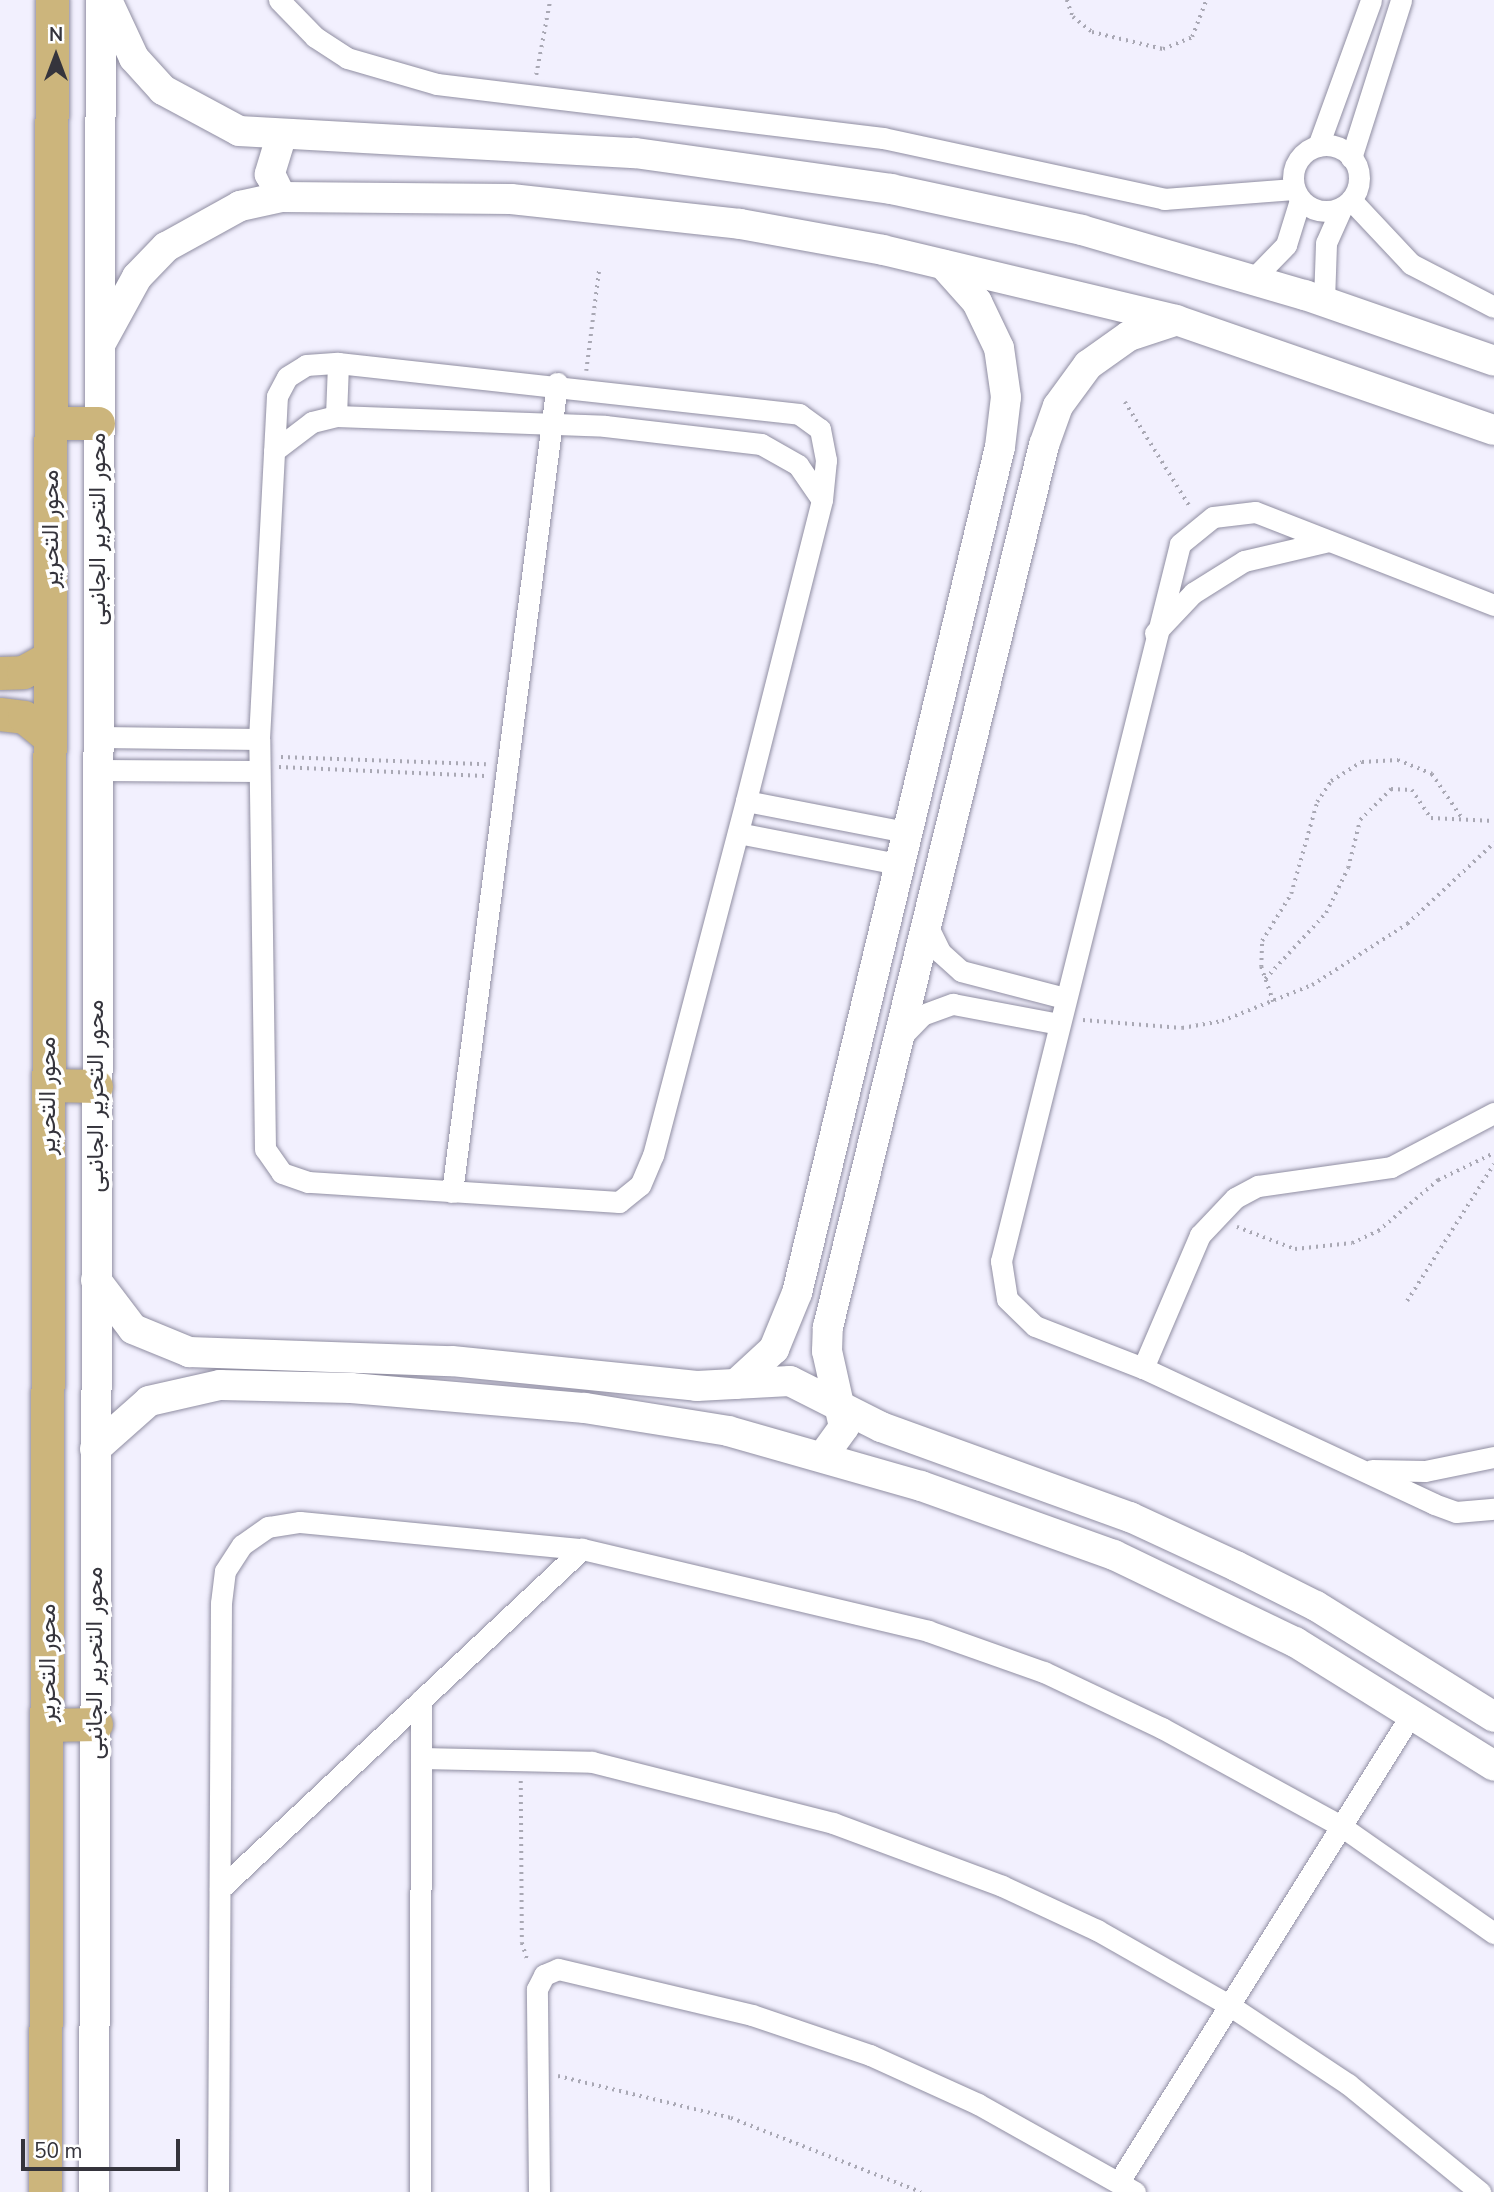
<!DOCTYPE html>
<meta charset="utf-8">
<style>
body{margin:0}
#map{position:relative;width:1494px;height:2192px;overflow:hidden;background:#f2f0fe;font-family:"Nunito Sans",Vazirmatn,sans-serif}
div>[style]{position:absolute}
.path>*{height:3.5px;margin-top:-1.75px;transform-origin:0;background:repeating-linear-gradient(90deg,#a9a8b4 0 2px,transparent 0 7px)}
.roads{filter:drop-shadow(0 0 2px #908ea2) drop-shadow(0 0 2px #908ea2)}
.street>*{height:21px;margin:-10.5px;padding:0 10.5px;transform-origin:10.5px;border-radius:10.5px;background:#fff}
.street>.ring{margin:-10.5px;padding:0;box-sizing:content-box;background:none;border:21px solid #fff;border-radius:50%}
.secondary>*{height:30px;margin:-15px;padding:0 15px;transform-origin:15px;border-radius:15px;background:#fff}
.primary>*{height:33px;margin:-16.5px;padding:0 16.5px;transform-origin:16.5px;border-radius:16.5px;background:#ccb57c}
span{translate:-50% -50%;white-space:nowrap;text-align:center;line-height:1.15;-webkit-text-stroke:7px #fff;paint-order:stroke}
.street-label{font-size:24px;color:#35343c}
.north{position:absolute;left:21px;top:21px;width:70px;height:70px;-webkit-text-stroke:5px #fff;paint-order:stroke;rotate:0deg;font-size:19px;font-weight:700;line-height:28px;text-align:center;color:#35343c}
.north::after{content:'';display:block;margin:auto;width:24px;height:32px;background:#35343c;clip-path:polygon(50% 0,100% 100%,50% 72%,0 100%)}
.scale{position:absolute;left:21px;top:2139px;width:159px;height:32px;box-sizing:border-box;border:4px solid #35343c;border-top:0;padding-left:9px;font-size:21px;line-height:24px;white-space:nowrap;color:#35343c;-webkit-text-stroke:5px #fff;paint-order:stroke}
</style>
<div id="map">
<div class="path">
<div style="left:1067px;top:0;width:18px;rotate:71deg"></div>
<div style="left:1073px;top:17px;width:24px;rotate:38deg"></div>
<div style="left:1092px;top:32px;width:73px;rotate:13.5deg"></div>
<div style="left:1163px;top:49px;width:31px;rotate:-22deg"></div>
<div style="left:1192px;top:37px;width:40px;rotate:-69deg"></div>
<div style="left:536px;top:75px;width:76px;rotate:-79.4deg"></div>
<div style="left:586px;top:371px;width:103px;rotate:-82.7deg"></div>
<div style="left:1125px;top:402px;width:123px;rotate:58.2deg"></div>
<div style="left:281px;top:757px;width:205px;rotate:2deg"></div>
<div style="left:279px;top:767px;width:206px;rotate:2.5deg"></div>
<div style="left:1265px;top:979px;width:90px;rotate:-47.3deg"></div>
<div style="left:1326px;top:913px;width:50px;rotate:-63.9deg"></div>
<div style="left:1348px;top:868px;width:49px;rotate:-76deg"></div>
<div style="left:1360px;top:820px;width:44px;rotate:-45deg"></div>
<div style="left:1391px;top:789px;width:21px;rotate:3deg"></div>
<div style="left:1412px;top:790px;width:34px;rotate:56deg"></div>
<div style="left:1431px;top:818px;width:63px;rotate:2.7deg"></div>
<div style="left:1273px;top:1002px;width:37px;rotate:-109deg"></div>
<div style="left:1261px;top:967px;width:26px;rotate:-88deg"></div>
<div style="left:1262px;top:941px;width:55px;rotate:-58.3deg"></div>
<div style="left:1291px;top:894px;width:96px;rotate:-74.2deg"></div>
<div style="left:1317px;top:802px;width:25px;rotate:-56deg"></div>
<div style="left:1331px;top:781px;width:36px;rotate:-32deg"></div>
<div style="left:1362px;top:762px;width:36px;rotate:-3deg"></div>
<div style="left:1398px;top:760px;width:37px;rotate:22deg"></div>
<div style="left:1432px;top:774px;width:53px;rotate:55.7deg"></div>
<div style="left:1083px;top:1020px;width:99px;rotate:4.6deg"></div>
<div style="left:1182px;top:1028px;width:41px;rotate:-9.9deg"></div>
<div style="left:1222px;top:1021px;width:97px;rotate:-21.8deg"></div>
<div style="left:1312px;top:985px;width:113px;rotate:-32.7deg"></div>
<div style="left:1407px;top:924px;width:119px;rotate:-43deg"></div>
<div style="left:1237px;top:1227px;width:62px;rotate:20.8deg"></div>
<div style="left:1295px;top:1249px;width:57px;rotate:-6deg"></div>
<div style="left:1352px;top:1243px;width:29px;rotate:-25deg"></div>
<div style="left:1378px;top:1231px;width:79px;rotate:-40.4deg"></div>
<div style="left:1438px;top:1180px;width:62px;rotate:-25.7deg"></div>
<div style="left:1407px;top:1301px;width:162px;rotate:-57.6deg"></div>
<div style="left:521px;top:1781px;width:162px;rotate:89.6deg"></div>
<div style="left:522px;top:1943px;width:19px;rotate:72deg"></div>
<div style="left:558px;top:2076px;width:178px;rotate:13.6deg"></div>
<div style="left:731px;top:2118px;width:204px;rotate:21.3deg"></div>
</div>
<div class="roads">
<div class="street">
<div style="left:279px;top:0;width:52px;rotate:45.8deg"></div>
<div style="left:315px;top:37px;width:38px;rotate:33deg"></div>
<div style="left:347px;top:58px;width:94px;rotate:16.1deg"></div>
<div style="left:437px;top:84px;width:449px;rotate:6.9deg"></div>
<div style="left:883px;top:138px;width:288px;rotate:12.2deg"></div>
<div style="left:1164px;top:199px;width:130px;rotate:-4.4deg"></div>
<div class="ring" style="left:1293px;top:145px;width:45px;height:45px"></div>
<div style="left:1318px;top:146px;width:155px;rotate:-70deg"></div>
<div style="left:1351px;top:158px;width:166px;rotate:-72.4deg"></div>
<div style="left:1351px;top:200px;width:88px;rotate:46.8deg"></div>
<div style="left:1411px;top:264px;width:93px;rotate:27.4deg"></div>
<div style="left:1252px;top:280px;width:49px;rotate:-45.8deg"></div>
<div style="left:1286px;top:245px;width:47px;rotate:-72.7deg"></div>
<div style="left:1324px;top:301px;width:58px;rotate:-88deg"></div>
<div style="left:1326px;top:243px;width:39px;rotate:-66deg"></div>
<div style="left:338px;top:363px;width:464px;rotate:6.3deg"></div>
<div style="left:799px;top:414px;width:26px;rotate:36deg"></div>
<div style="left:820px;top:429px;width:32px;rotate:79deg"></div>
<div style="left:826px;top:460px;width:40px;rotate:95.7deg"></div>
<div style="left:822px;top:500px;width:310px;rotate:104.2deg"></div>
<div style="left:746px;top:801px;width:366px;rotate:104.7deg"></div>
<div style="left:653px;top:1155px;width:33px;rotate:113deg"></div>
<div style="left:640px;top:1185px;width:27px;rotate:141deg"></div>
<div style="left:619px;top:1202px;width:312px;rotate:-176.3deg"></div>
<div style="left:308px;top:1182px;width:28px;rotate:-161deg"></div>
<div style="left:282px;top:1173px;width:29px;rotate:-125deg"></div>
<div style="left:265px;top:1149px;width:410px;rotate:-90.8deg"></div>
<div style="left:259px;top:739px;width:343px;rotate:-87deg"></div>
<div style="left:277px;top:396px;width:21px;rotate:-62deg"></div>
<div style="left:287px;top:377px;width:22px;rotate:-32deg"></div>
<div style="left:306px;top:365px;width:32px;rotate:-4deg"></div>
<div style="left:336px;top:416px;width:53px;rotate:-87.8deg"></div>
<div style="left:274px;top:451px;width:48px;rotate:-37.3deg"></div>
<div style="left:312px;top:422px;width:25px;rotate:-14deg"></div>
<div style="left:336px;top:416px;width:269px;rotate:2.1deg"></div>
<div style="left:605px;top:426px;width:157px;rotate:6.6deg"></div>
<div style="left:761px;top:444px;width:43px;rotate:29.6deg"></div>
<div style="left:798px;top:465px;width:42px;rotate:55.6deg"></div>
<div style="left:1494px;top:605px;width:256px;rotate:-158.7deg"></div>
<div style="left:1255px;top:512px;width:42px;rotate:173.2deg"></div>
<div style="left:1213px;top:517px;width:43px;rotate:140.7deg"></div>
<div style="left:1180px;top:544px;width:739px;rotate:104.02deg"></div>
<div style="left:1001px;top:1261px;width:38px;rotate:81deg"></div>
<div style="left:1007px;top:1299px;width:39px;rotate:44deg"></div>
<div style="left:1035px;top:1326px;width:116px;rotate:21.3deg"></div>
<div style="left:1143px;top:1368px;width:321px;rotate:25deg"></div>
<div style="left:1434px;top:1504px;width:23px;rotate:20deg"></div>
<div style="left:1456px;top:1512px;width:38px;rotate:-5deg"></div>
<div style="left:1155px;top:633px;width:55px;rotate:-46.5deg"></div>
<div style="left:1193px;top:593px;width:60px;rotate:-32.1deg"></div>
<div style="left:1244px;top:561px;width:87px;rotate:-13.2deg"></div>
<div style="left:100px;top:737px;width:159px;rotate:0.7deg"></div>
<div style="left:100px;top:770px;width:159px;rotate:0.4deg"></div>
<div style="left:746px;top:801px;width:168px;rotate:11deg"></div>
<div style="left:738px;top:833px;width:168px;rotate:11deg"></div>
<div style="left:928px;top:927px;width:28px;rotate:64deg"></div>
<div style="left:940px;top:952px;width:28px;rotate:42deg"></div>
<div style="left:961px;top:971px;width:107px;rotate:14.6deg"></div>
<div style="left:901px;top:1037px;width:30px;rotate:-46deg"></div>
<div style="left:922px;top:1015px;width:33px;rotate:-20deg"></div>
<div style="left:953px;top:1004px;width:108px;rotate:10.7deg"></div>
<div style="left:452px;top:1192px;width:816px;rotate:-82.6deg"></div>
<div style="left:1143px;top:1368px;width:145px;rotate:-66.8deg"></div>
<div style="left:1200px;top:1235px;width:51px;rotate:-46.6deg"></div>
<div style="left:1235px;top:1198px;width:26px;rotate:-28deg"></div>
<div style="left:1258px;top:1186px;width:134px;rotate:-8.1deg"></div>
<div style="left:1391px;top:1167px;width:116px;rotate:-27.7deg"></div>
<div style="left:1372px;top:1470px;width:53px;rotate:1.1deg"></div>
<div style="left:1425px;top:1471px;width:70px;rotate:-11.5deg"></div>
<div style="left:421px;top:1758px;width:171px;rotate:1.3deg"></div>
<div style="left:592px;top:1762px;width:249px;rotate:14.2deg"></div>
<div style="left:833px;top:1823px;width:180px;rotate:20.4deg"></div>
<div style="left:1002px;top:1886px;width:105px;rotate:24.9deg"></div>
<div style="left:1097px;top:1930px;width:152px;rotate:29.6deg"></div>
<div style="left:1229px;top:2005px;width:143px;rotate:33.6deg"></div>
<div style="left:1348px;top:2084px;width:171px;rotate:39.3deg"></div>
<div style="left:220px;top:1889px;width:497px;rotate:-43.2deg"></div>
<div style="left:1120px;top:2180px;width:551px;rotate:-57.98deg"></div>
<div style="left:218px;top:2192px;width:589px;rotate:-89.71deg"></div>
<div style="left:221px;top:1603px;width:32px;rotate:-83deg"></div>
<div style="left:225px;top:1571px;width:31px;rotate:-57deg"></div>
<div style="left:242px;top:1545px;width:32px;rotate:-35deg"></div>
<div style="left:268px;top:1527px;width:32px;rotate:-9deg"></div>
<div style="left:300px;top:1522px;width:283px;rotate:5.5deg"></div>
<div style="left:582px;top:1549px;width:356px;rotate:13.3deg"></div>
<div style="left:928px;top:1631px;width:123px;rotate:19.5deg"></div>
<div style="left:1044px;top:1672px;width:131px;rotate:25.4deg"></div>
<div style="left:1162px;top:1728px;width:204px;rotate:28.7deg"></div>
<div style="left:1341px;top:1826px;width:187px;rotate:35deg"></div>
<div style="left:420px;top:2192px;width:492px;rotate:-89.9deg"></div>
<div style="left:539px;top:2192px;width:203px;rotate:-90.6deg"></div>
<div style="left:537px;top:1989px;width:16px;rotate:-63deg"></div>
<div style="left:544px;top:1975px;width:15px;rotate:-23deg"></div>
<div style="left:558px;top:1969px;width:199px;rotate:13.3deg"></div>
<div style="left:752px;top:2015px;width:125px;rotate:18.7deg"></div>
<div style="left:870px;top:2055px;width:119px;rotate:24.4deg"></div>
<div style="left:978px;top:2104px;width:180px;rotate:29.3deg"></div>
</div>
<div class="secondary">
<div style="left:107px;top:0;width:64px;rotate:65deg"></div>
<div style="left:134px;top:58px;width:43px;rotate:47.8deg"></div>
<div style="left:163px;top:90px;width:86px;rotate:28.3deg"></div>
<div style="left:239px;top:131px;width:397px;rotate:3.2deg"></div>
<div style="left:635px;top:153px;width:259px;rotate:8deg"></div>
<div style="left:891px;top:189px;width:195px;rotate:12.1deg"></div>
<div style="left:1082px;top:230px;width:232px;rotate:16.3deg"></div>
<div style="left:1305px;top:295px;width:200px;rotate:19.2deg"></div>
<div style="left:281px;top:137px;width:39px;rotate:107deg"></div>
<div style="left:270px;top:174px;width:25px;rotate:64deg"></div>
<div style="left:102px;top:341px;width:73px;rotate:-61.3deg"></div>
<div style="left:137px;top:277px;width:42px;rotate:-46deg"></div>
<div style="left:166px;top:247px;width:85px;rotate:-29deg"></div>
<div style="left:240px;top:206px;width:42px;rotate:-12.4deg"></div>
<div style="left:281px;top:197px;width:230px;rotate:0.5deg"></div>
<div style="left:511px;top:199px;width:230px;rotate:6.2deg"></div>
<div style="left:740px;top:224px;width:145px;rotate:10.3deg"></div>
<div style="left:883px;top:250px;width:301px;rotate:13.4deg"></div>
<div style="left:1176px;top:320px;width:336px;rotate:19.1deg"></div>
<div style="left:96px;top:1280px;width:61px;rotate:52.9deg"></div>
<div style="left:133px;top:1329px;width:61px;rotate:22.3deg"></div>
<div style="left:189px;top:1352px;width:263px;rotate:2deg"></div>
<div style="left:452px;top:1361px;width:246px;rotate:5.8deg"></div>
<div style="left:697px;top:1386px;width:93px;rotate:-3.1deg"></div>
<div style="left:790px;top:1381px;width:102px;rotate:26.8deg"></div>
<div style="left:881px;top:1427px;width:265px;rotate:19.9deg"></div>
<div style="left:1130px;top:1517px;width:117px;rotate:24.8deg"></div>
<div style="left:1236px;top:1566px;width:89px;rotate:26.6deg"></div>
<div style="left:1316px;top:1606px;width:210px;rotate:31.9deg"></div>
<div style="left:736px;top:1384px;width:52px;rotate:-42.6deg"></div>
<div style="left:774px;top:1349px;width:61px;rotate:-67.7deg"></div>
<div style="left:797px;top:1293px;width:870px;rotate:-76.51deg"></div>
<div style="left:1000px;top:447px;width:50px;rotate:-83.2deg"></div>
<div style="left:1006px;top:397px;width:49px;rotate:-98.1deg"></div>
<div style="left:999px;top:348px;width:51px;rotate:-115.6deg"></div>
<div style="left:977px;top:302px;width:50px;rotate:-131.7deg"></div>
<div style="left:95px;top:1449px;width:72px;rotate:-41.6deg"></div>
<div style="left:149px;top:1401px;width:73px;rotate:-12.7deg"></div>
<div style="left:220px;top:1385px;width:131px;rotate:1.3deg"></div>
<div style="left:351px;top:1388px;width:235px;rotate:4.9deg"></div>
<div style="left:585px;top:1408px;width:145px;rotate:9.1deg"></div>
<div style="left:728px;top:1431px;width:201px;rotate:15.9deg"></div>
<div style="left:921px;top:1486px;width:205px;rotate:19.7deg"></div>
<div style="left:1114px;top:1555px;width:201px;rotate:25.7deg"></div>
<div style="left:1295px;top:1642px;width:234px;rotate:31.9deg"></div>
<div style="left:823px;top:1456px;width:36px;rotate:-54deg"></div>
<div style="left:844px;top:1427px;width:78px;rotate:-102.6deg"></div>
<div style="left:827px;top:1351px;width:24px;rotate:-88deg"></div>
<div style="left:828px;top:1327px;width:908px;rotate:-76.24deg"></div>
<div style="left:1044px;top:445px;width:41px;rotate:-70.3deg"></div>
<div style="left:1058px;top:406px;width:51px;rotate:-53.8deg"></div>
<div style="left:1088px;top:365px;width:50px;rotate:-35.3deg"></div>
<div style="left:1129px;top:336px;width:48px;rotate:-18.1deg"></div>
<div style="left:94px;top:2192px;width:2192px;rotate:-89.82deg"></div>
</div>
<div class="primary">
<div style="left:51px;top:423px;width:47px"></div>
<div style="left:0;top:673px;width:23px;rotate:-2deg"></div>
<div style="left:23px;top:672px;width:31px;rotate:-29deg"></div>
<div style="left:0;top:714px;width:24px;rotate:7deg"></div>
<div style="left:24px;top:717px;width:32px;rotate:39deg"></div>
<div style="left:48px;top:1085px;width:48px;rotate:1.2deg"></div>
<div style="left:48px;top:1725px;width:48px;rotate:-1.2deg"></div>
<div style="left:45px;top:2192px;width:2192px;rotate:-89.82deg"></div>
</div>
</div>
<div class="street-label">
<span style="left:51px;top:529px;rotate:-90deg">محور التحرير</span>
<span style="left:98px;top:529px;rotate:-90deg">محور التحرير الجانبى</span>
<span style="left:48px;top:1096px;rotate:-90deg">محور التحرير</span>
<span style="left:96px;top:1096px;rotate:-90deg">محور التحرير الجانبى</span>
<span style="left:48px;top:1663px;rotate:-90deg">محور التحرير</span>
<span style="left:95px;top:1663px;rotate:-90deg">محور التحرير الجانبى</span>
</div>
<div class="north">N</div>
<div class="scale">50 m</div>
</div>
